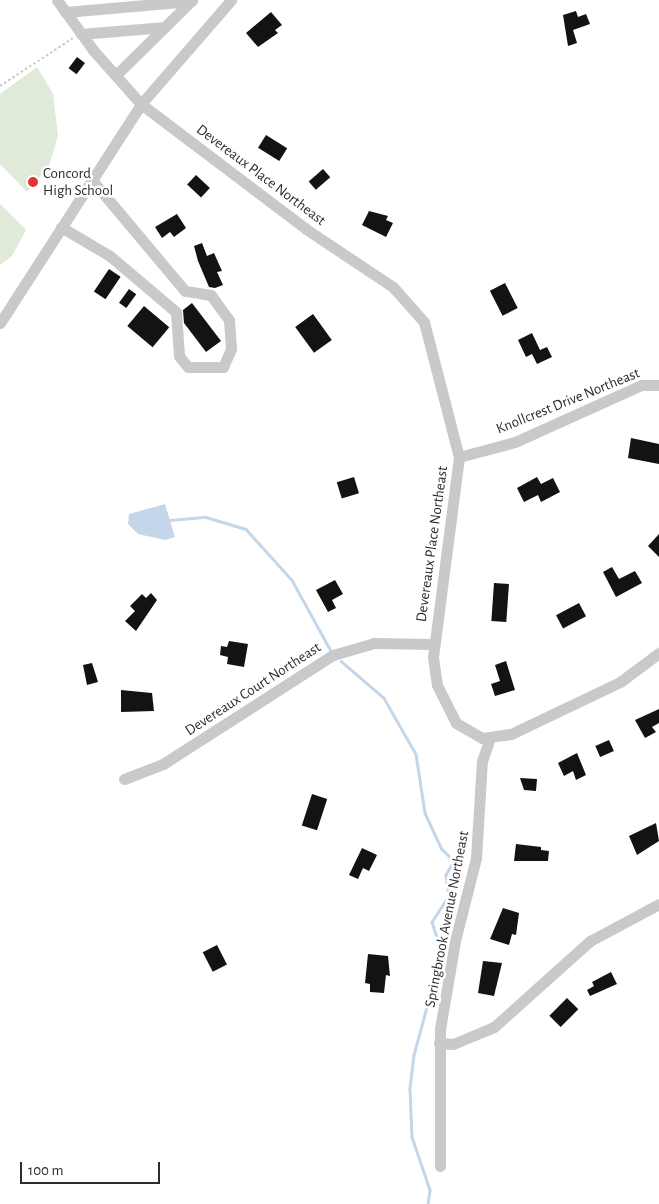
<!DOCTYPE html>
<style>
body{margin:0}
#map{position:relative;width:659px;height:1204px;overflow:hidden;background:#fff;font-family:"Alegreya Sans",sans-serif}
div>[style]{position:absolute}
.green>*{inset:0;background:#e0ead8}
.water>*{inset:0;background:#c4d7ea}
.stream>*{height:2.5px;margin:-1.25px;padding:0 1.25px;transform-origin:1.25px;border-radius:1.25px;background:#c4d7ea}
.building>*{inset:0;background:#131313;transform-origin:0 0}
.path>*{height:2px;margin-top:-1px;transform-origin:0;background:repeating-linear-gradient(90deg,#c9c9c9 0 2.5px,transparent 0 5px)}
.minor>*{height:11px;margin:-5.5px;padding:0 5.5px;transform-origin:5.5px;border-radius:5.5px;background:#c9c9c9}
.dots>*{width:14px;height:14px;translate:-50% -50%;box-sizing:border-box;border:2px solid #fff;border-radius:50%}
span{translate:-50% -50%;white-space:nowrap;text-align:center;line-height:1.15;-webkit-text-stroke:5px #fff;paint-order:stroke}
.poi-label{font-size:15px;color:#2c2c2c}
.left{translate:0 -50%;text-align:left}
.street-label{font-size:15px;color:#2c2c2c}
.scale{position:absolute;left:20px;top:1162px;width:140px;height:22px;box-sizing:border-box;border:2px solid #2c2c2c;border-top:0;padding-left:6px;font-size:15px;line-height:18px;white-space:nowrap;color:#2c2c2c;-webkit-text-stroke:4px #fff;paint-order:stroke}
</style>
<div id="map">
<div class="green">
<div style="clip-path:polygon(37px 67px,53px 94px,58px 136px,49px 166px,27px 192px,0 164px,0 94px)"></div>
<div style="clip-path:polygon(0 204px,26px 230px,12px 256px,0 265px)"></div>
</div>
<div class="water">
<div style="clip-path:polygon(165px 504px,175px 537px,165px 540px,138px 534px,128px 524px,129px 514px)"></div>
</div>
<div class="stream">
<div style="left:170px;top:520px;width:36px;rotate:-5deg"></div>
<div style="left:206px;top:517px;width:42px;rotate:16.7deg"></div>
<div style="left:246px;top:529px;width:69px;rotate:48deg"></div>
<div style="left:292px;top:580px;width:79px;rotate:61.2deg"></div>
<div style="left:341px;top:661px;width:57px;rotate:40.7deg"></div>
<div style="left:384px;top:698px;width:64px;rotate:60.3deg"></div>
<div style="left:416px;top:754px;width:60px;rotate:81.3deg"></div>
<div style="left:425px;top:813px;width:40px;rotate:65deg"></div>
<div style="left:442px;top:849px;width:17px;rotate:45deg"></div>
<div style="left:454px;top:861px;width:16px;rotate:120deg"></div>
<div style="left:446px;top:875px;width:21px;rotate:82deg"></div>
<div style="left:449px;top:896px;width:31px;rotate:123deg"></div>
<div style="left:432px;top:922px;width:32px;rotate:72deg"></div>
<div style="left:442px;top:952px;width:107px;rotate:105.2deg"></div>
<div style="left:414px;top:1055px;width:34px;rotate:97deg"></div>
<div style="left:410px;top:1089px;width:48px;rotate:87.6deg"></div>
<div style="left:412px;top:1137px;width:56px;rotate:71.2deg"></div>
<div style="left:430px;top:1190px;width:14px;rotate:98deg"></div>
</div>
<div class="building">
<div style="clip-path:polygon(576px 11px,578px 17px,586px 14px,590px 24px,573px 30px,577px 43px,568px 46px,563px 15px)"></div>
<div style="clip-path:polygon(271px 12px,282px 25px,275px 30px,278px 33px,258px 47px,246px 33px)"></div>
<div style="left:77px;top:57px;width:10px;height:14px;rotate:37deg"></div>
<div style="left:266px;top:135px;width:25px;height:15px;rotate:32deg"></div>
<div style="left:323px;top:169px;width:11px;height:19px;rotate:49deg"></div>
<div style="left:196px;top:175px;width:19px;height:13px;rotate:43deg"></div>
<div style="clip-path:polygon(369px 211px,388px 216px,386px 220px,393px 223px,386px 237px,362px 225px)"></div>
<div style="clip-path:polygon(177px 214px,186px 228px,174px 237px,170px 232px,162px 238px,155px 227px)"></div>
<div style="clip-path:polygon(202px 243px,207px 256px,214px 253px,222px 271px,217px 272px,223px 285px,215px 288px,209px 287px,198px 261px,194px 246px)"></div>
<div style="left:109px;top:269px;width:14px;height:27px;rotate:34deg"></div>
<div style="left:505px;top:283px;width:28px;height:17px;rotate:63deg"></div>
<div style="left:129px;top:289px;width:9px;height:17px;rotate:36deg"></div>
<div style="clip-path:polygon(192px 303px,221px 341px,206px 352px,184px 323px,183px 310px)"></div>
<div style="left:144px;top:306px;width:33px;height:26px;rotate:40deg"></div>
<div style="left:313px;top:314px;width:32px;height:22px;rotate:54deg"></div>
<div style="clip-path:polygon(532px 333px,540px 350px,547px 347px,552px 357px,537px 364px,532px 354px,526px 357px,518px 340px)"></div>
<div style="clip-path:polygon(631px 438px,659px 444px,659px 464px,628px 458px)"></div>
<div style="left:354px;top:477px;width:17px;height:18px;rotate:73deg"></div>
<div style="clip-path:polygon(537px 477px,541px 484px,553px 478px,560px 492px,541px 502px,538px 495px,524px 502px,517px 488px)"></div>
<div style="clip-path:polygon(659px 534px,659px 557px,648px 546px)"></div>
<div style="clip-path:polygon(612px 567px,619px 579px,635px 571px,642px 583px,616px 597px,603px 572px)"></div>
<div style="clip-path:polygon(335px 580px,343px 594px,332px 600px,336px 608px,328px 612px,316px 590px)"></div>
<div style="left:494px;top:583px;width:15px;height:38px;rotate:4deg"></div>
<div style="clip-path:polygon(151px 593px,157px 600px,136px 631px,125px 621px,135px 611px,130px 606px,142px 594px,146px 598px)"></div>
<div style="left:579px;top:603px;width:15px;height:26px;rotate:62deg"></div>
<div style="clip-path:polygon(229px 641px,248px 644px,244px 667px,227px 664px,228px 657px,220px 655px,221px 646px,227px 647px)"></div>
<div style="clip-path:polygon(506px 661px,515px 690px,495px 696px,491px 684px,500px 681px,495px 665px)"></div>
<div style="clip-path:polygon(92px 663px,98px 682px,87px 685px,83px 665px)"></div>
<div style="clip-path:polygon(121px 690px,152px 693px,154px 711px,121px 712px)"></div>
<div style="clip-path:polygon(659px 709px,659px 723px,652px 727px,656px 732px,645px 738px,635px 720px)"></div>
<div style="left:609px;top:740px;width:12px;height:15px;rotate:66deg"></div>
<div style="clip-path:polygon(577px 753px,586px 775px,576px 780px,573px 771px,564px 776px,558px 763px)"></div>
<div style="clip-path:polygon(520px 778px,537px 779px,536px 791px,524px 790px)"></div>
<div style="left:312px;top:794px;width:16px;height:33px;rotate:18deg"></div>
<div style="clip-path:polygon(656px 823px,659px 841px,637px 855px,629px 836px)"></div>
<div style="clip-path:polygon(516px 844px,541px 847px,541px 850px,549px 851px,548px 861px,514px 861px)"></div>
<div style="clip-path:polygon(362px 848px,377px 855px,369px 871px,363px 868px,358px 879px,349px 875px)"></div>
<div style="clip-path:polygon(503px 908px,519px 913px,516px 935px,512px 934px,509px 945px,490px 939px)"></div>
<div style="left:217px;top:945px;width:22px;height:16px;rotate:63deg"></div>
<div style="clip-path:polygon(368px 954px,388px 956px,390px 976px,386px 975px,384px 993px,370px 992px,370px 984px,365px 983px)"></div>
<div style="clip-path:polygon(483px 961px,502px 963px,494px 996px,478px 993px)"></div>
<div style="clip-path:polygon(611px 972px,617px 984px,590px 996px,587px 990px,594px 986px,592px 982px)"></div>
<div style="left:567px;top:998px;width:16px;height:25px;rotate:45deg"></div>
</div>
<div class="path">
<div style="left:0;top:86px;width:87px;rotate:-33.3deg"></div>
</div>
<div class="minor">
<div style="left:57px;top:0;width:62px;rotate:54.2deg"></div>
<div style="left:93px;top:50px;width:72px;rotate:48.4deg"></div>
<div style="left:141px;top:104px;width:207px;rotate:37.1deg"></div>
<div style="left:306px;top:229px;width:105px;rotate:33.7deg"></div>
<div style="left:393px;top:287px;width:47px;rotate:48.5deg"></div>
<div style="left:424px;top:322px;width:139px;rotate:75.5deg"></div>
<div style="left:459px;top:457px;width:202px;rotate:97.4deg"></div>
<div style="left:433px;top:657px;width:28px;rotate:82deg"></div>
<div style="left:437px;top:685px;width:42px;rotate:63.4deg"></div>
<div style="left:456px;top:723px;width:30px;rotate:30deg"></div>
<div style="left:482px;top:738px;width:29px;rotate:-8deg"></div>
<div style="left:511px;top:734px;width:121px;rotate:-25.5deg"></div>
<div style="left:620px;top:682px;width:49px;rotate:-36.6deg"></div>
<div style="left:65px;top:12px;width:127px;rotate:-5deg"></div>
<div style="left:81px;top:34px;width:84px;rotate:-4.8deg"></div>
<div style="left:116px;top:75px;width:107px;rotate:-44.6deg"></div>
<div style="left:61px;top:227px;width:57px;rotate:30.6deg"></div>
<div style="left:110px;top:256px;width:87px;rotate:40.3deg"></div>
<div style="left:176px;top:312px;width:44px;rotate:86.1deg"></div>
<div style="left:179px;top:356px;width:14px;rotate:51deg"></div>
<div style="left:188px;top:367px;width:35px"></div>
<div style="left:223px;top:367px;width:20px;rotate:-66deg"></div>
<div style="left:231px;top:349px;width:29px;rotate:-94deg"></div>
<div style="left:229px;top:320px;width:31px;rotate:-126deg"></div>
<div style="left:211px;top:295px;width:26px;rotate:-171deg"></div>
<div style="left:185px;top:291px;width:146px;rotate:-130deg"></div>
<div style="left:0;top:323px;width:260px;rotate:-57.2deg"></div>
<div style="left:141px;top:104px;width:138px;rotate:-49.1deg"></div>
<div style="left:459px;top:457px;width:58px;rotate:-15deg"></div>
<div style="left:515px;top:442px;width:138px;rotate:-24.3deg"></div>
<div style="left:641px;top:385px;width:18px"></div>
<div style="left:124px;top:779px;width:42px;rotate:-21deg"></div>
<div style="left:163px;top:764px;width:202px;rotate:-32.7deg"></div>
<div style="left:333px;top:655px;width:43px;rotate:-16.3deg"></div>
<div style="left:374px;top:643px;width:59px;rotate:1deg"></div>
<div style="left:439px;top:1043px;width:14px;rotate:4deg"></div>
<div style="left:453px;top:1044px;width:44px;rotate:-22.5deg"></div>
<div style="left:494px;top:1027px;width:129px;rotate:-41.9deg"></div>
<div style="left:590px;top:941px;width:78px;rotate:-28.2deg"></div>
<div style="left:440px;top:1166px;width:137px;rotate:-90deg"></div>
<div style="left:440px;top:1029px;width:89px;rotate:-80.3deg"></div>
<div style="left:455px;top:941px;width:86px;rotate:-75.8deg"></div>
<div style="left:476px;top:858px;width:97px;rotate:-86.5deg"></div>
<div style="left:482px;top:761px;width:24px;rotate:-71deg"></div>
</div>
<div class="dots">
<div style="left:33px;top:182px;background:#e4322c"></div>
</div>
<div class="poi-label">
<span class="left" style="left:43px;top:182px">Concord<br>High School</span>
</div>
<div class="street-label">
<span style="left:261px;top:175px;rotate:37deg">Devereaux Place Northeast</span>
<span style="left:568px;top:401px;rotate:-22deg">Knollcrest Drive Northeast</span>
<span style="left:432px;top:544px;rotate:-82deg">Devereaux Place Northeast</span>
<span style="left:253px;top:689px;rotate:-33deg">Devereaux Court Northeast</span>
<span style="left:447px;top:919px;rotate:-79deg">Springbrook Avenue Northeast</span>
</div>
<div class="scale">100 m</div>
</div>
